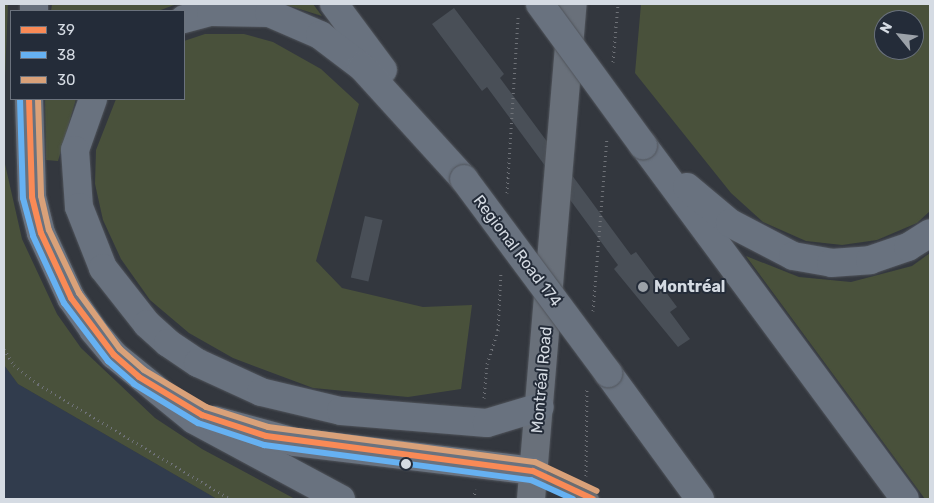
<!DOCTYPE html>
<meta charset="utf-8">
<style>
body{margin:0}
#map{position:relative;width:934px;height:503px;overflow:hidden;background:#33373e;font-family:Rubik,sans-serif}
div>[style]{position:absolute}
.built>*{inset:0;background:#313c4d}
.green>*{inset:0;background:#49513b}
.building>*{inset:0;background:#494f57;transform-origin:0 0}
.path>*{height:3px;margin-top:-1.5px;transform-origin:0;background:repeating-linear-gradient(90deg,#6f7278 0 1px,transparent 0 5px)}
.roads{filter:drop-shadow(0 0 1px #50545b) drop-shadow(0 0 1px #50545b)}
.service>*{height:12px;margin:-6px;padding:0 6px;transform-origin:6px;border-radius:6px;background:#696d72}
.primary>*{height:28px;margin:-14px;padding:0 14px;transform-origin:14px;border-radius:14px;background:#69707a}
.motorway>*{height:28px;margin:-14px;padding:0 14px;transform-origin:14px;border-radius:14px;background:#69727f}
.bridges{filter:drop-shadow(0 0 1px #50545b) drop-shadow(0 0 1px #50545b)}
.motorway-bridge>*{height:28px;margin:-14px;padding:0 14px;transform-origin:14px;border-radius:14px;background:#69727f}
.bus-1>*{height:6px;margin:-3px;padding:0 3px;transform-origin:3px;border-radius:3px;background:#f98a56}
.bus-2>*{height:6px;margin:-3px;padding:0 3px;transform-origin:3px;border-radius:3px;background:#66b1f2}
.bus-3>*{height:6px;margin:-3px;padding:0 3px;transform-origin:3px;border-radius:3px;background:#d9a179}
.dots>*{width:14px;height:14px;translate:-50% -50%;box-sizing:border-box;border:2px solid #242c39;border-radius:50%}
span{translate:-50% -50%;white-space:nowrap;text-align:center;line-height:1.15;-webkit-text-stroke:4px #242c39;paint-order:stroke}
.street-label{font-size:16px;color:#d5dbe3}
.poi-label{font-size:16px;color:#d5dbe3;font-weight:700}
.left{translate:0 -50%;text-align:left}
.frame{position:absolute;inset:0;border:5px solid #d5dbe3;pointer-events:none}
.legend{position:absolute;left:10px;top:10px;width:175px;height:90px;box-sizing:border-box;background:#242c39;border:1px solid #6b727d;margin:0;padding:6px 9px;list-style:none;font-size:15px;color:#d5dbe3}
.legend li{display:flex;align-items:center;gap:10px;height:25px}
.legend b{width:25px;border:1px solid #6b727d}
.north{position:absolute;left:874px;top:10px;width:50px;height:50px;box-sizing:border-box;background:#242c39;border:1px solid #6b727d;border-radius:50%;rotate:299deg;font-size:14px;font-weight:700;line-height:20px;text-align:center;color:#d5dbe3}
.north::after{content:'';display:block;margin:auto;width:18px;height:22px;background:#9ca2a9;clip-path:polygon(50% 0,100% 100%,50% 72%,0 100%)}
</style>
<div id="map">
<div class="built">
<div style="clip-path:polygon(4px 365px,18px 384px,217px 499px,4px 499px)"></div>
</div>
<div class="green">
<div style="clip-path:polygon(4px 4px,8px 4px,4px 101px)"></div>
<div style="clip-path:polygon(52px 4px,177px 4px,158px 11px,51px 11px)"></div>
<div style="clip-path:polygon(280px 4px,313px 4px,322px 16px,293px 7px)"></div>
<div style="clip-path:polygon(evenodd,641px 4px,930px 4px,930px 211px,917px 223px,877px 240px,842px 245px,806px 241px,763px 222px,731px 193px,635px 73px,641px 4px,884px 20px,914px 20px,914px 50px,884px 50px,884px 20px)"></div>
<div style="clip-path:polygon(205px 34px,244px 34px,273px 42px,321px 69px,359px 104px,316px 261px,342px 288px,423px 307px,472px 305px,461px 389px,408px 397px,313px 388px,233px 358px,189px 333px,150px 300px,121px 259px,103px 220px,95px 184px,96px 150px,116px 99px,184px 99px,184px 41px)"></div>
<div style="clip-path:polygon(45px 99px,76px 99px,58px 161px,46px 160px)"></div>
<div style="clip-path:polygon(4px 134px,5px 164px,22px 239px,57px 314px,81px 348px,155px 418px,202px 449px,295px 499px,217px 499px,18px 384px,4px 365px)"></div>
<div style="clip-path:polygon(930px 253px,930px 499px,925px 499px,746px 256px,799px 277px,851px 282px,912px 266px)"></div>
</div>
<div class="building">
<div style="clip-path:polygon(454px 8px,504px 74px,500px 78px,631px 255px,636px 252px,677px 307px,670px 312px,690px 339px,678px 347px,614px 269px,618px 265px,487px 87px,482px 91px,432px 24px)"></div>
<div style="left:365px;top:216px;width:18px;height:63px;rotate:13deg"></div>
</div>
<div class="path">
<div style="left:613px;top:62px;width:58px;rotate:-85.1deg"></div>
<div style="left:507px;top:193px;width:176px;rotate:-86.4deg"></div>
<div style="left:593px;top:311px;width:174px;rotate:-85.4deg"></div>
<div style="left:4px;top:349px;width:19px;rotate:58deg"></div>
<div style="left:14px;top:365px;width:31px;rotate:38deg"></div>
<div style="left:38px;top:384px;width:224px;rotate:30.9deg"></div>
<div style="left:484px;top:398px;width:34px;rotate:-85deg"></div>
<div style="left:487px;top:364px;width:36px;rotate:-72deg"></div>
<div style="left:498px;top:330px;width:59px;rotate:-87.1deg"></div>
<div style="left:586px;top:476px;width:89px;rotate:-89.4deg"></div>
<div style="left:474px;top:499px;width:10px;rotate:-84deg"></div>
</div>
<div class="roads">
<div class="service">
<div style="left:533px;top:471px;width:66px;rotate:25deg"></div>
</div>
<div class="primary">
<div style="left:531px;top:499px;width:497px;rotate:-85.2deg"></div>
</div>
<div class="motorway">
<div style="left:334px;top:4px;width:82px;rotate:53.4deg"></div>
<div style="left:34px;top:11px;width:7px;rotate:-90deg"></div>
<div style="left:184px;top:19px;width:28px;rotate:-15deg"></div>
<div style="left:211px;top:12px;width:58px;rotate:1deg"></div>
<div style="left:269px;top:13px;width:56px;rotate:23.3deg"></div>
<div style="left:320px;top:35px;width:53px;rotate:37.3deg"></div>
<div style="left:362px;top:67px;width:151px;rotate:47.7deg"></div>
<div style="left:29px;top:99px;width:98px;rotate:88.2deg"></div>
<div style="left:32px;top:197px;width:37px;rotate:76deg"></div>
<div style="left:41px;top:233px;width:72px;rotate:65.2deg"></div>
<div style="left:71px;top:298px;width:39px;rotate:55deg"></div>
<div style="left:93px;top:330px;width:33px;rotate:50deg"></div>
<div style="left:114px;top:355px;width:103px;rotate:39.1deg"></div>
<div style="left:194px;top:420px;width:167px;rotate:28.3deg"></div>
<div style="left:93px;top:99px;width:54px;rotate:109.4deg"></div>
<div style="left:75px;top:150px;width:57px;rotate:86deg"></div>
<div style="left:79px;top:207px;width:66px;rotate:68.5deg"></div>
<div style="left:103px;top:268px;width:71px;rotate:51.8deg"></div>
<div style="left:147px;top:324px;width:28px;rotate:42deg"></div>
<div style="left:168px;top:343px;width:36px;rotate:34deg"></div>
<div style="left:198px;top:363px;width:69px;rotate:24.7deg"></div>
<div style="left:261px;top:392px;width:82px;rotate:13.4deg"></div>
<div style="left:341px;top:411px;width:146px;rotate:4.7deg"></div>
<div style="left:487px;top:423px;width:55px;rotate:-16.8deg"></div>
<div style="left:643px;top:145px;width:440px;rotate:53.5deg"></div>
<div style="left:687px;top:187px;width:56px;rotate:39.9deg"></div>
<div style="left:730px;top:223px;width:71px;rotate:27.6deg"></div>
<div style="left:793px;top:256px;width:39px;rotate:10deg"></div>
<div style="left:831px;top:263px;width:39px;rotate:-4deg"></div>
<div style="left:870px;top:260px;width:40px;rotate:-18.9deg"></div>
<div style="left:908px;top:247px;width:26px;rotate:-32deg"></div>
<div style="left:608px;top:373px;width:156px;rotate:53.9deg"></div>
<div style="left:214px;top:420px;width:84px;rotate:15.2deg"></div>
<div style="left:295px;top:442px;width:240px;rotate:6.9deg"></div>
</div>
</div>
<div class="bridges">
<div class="motorway-bridge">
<div style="left:540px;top:4px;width:175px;rotate:53.9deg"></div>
<div style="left:464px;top:179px;width:242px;rotate:53.4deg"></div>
</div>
</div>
<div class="bus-1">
<div style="left:29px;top:99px;width:98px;rotate:88.2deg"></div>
<div style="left:32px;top:197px;width:37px;rotate:76deg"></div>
<div style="left:41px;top:233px;width:72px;rotate:65.2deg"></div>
<div style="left:71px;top:298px;width:71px;rotate:53deg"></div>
<div style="left:114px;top:355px;width:33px;rotate:41deg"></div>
<div style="left:139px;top:377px;width:74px;rotate:31.1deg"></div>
<div style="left:202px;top:415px;width:67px;rotate:18.2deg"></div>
<div style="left:266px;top:436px;width:269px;rotate:7.5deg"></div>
<div style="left:533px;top:471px;width:66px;rotate:25deg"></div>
</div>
<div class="bus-2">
<div style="left:20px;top:99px;width:99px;rotate:88.3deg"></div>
<div style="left:23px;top:198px;width:39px;rotate:75deg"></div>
<div style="left:33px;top:236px;width:74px;rotate:65.2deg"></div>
<div style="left:64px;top:303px;width:73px;rotate:52.8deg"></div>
<div style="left:108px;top:361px;width:35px;rotate:41deg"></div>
<div style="left:134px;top:384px;width:75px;rotate:31.4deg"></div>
<div style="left:198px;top:423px;width:70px;rotate:18.4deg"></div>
<div style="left:264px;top:445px;width:269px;rotate:7.5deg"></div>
<div style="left:531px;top:480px;width:46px;rotate:24.3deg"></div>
</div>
<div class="bus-3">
<div style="left:38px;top:99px;width:97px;rotate:88.2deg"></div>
<div style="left:41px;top:196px;width:35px;rotate:77deg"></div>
<div style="left:49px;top:230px;width:70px;rotate:64.5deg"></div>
<div style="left:79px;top:293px;width:69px;rotate:53.8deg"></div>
<div style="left:120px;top:349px;width:32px;rotate:41deg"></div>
<div style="left:144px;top:370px;width:72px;rotate:30.8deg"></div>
<div style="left:206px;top:407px;width:65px;rotate:17.9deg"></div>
<div style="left:268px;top:427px;width:269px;rotate:7.5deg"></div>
<div style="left:535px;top:462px;width:68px;rotate:25.1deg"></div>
</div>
<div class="dots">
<div style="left:643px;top:287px;background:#9ca2a9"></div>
<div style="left:406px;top:464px;background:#d5dbe3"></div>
</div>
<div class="street-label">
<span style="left:517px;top:251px;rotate:53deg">Regional Road 174</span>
<span style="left:542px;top:380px;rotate:-85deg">Montréal Road</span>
</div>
<div class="poi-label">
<span class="left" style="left:654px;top:287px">Montréal</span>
</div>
<div class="frame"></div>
<ul class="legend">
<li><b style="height:6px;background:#f98a56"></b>39</li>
<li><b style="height:6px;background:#66b1f2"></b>38</li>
<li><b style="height:6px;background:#d9a179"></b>30</li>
</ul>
<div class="north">N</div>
</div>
